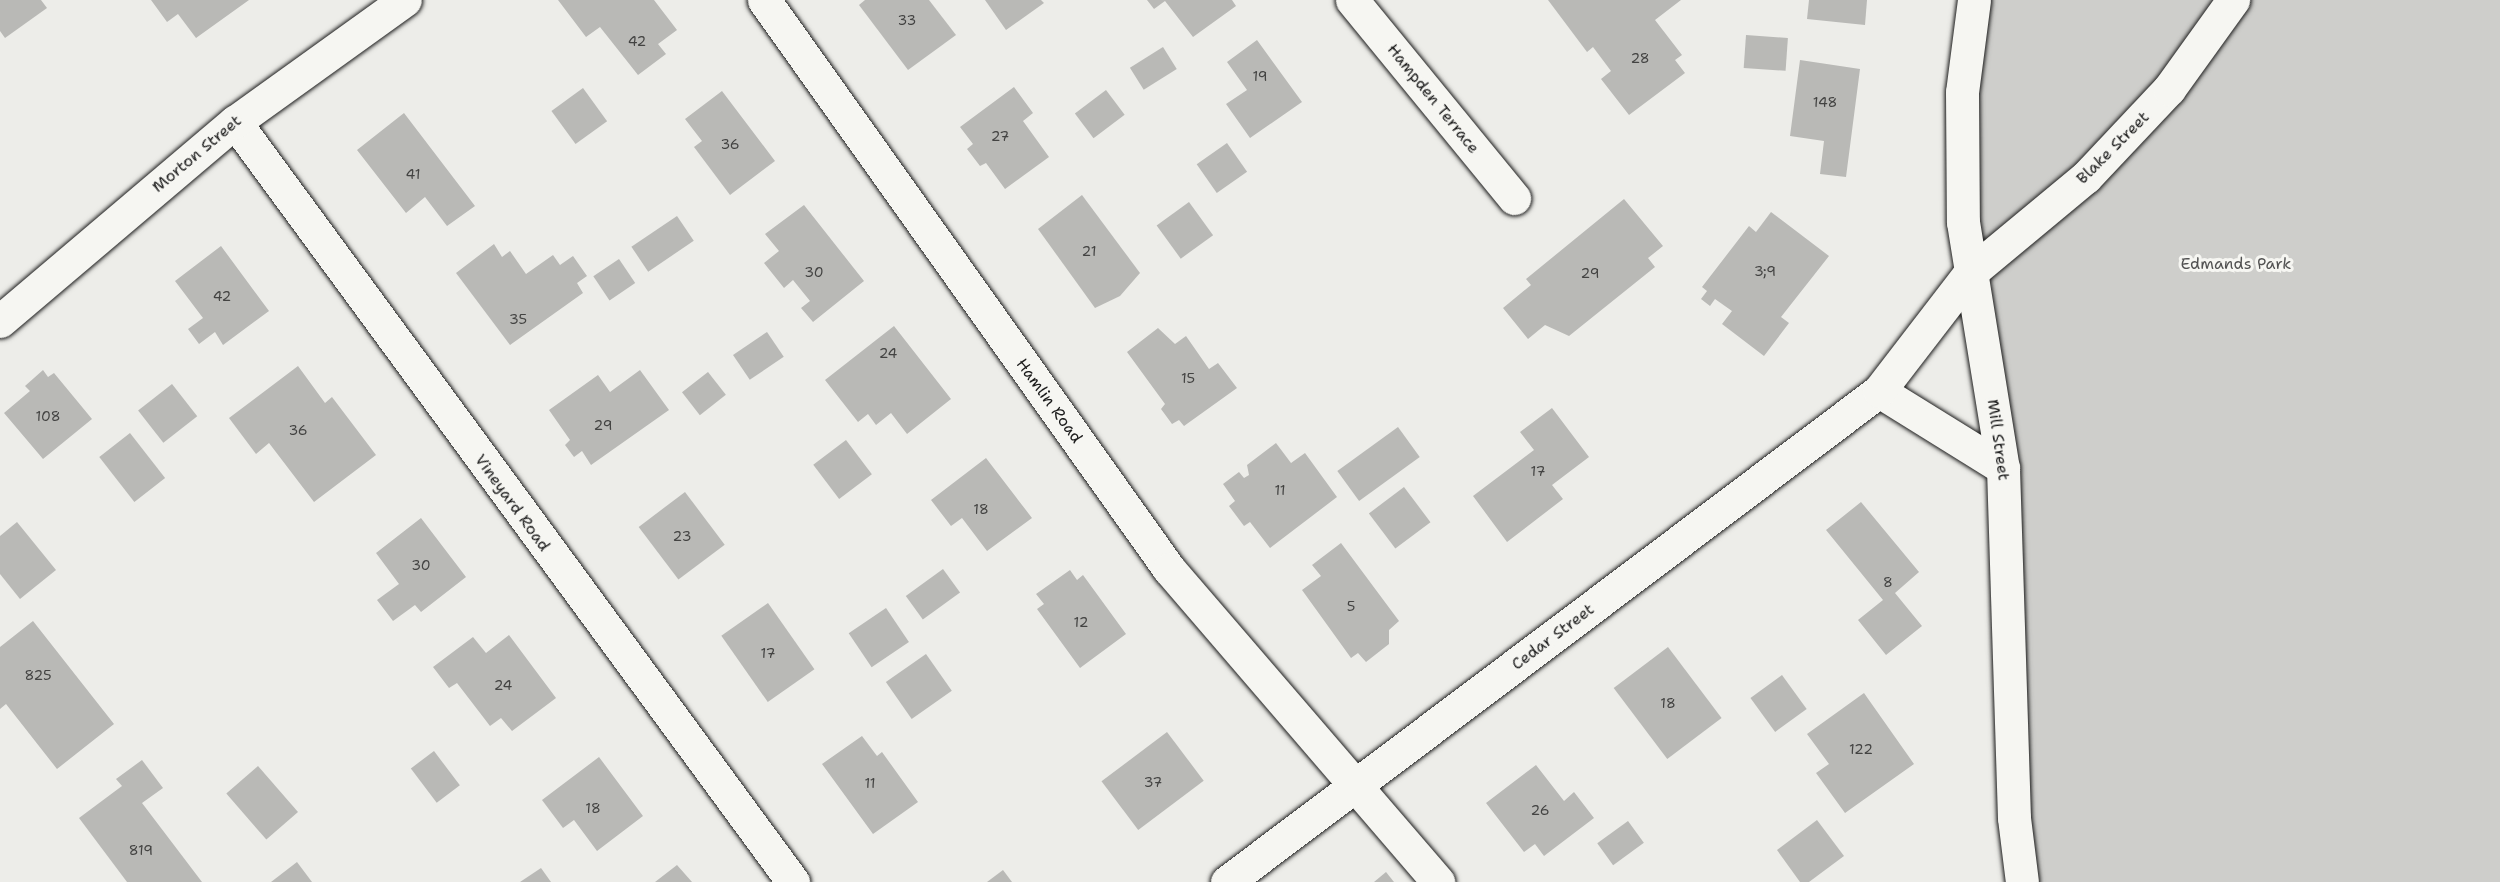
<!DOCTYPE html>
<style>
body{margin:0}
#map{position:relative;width:2500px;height:882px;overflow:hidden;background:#edede9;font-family:"Shantell Sans",sans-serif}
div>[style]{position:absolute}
.green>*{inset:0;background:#cececb}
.building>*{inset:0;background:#b9b9b6;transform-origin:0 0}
.roads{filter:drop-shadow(0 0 2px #1c1c1c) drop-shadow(0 0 2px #1c1c1c)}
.street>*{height:33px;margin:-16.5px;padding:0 16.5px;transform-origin:16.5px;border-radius:16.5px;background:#f6f6f2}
.secondary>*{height:33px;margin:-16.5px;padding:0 16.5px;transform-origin:16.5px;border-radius:16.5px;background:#f6f6f2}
span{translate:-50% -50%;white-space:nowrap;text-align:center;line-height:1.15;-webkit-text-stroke:6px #f6f6f2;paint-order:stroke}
.number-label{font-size:14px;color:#434342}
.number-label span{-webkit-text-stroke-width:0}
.street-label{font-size:16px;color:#1c1c1c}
.park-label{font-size:16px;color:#515151}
</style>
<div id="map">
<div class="green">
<div style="clip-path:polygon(1974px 0,2500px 0,2500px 882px,2022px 882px,1981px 346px)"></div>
</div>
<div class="building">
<div style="clip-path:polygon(0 0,41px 0,47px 8px,5px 38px,0 31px)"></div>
<div style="clip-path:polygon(151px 0,249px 0,196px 38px,178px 14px,167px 22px)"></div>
<div style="clip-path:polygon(558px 0,654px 0,677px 30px,658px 44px,666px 54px,638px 75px,600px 27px,586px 37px)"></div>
<div style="clip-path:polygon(865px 0,929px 0,956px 35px,908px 70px,859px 5px)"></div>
<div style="clip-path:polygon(985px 0,1041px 0,1044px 3px,1006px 30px)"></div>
<div style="clip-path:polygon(1147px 0,1232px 0,1236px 6px,1193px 37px,1165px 1px,1154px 9px)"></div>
<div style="clip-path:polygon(1548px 0,1681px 0,1655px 20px,1682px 55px,1675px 60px,1685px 73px,1629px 115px,1601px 79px,1611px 71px,1593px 47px,1587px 52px)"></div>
<div style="clip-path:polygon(1809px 0,1867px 0,1865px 25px,1807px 19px)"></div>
<div style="left:1746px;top:35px;width:42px;height:33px;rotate:4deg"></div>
<div style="clip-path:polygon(1257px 40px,1302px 102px,1250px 138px,1226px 104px,1247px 90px,1227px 62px)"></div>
<div style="left:1163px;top:47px;width:26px;height:39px;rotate:58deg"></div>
<div style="clip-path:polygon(1800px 60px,1860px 69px,1846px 177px,1820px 174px,1824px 141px,1790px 136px)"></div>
<div style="clip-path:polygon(1014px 87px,1033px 113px,1023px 121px,1049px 157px,1005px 189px,986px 163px,980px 166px,967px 149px,973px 144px,960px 127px)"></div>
<div style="left:583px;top:88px;width:41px;height:39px;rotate:54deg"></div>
<div style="left:1106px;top:90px;width:31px;height:39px;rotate:53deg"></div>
<div style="clip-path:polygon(722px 91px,775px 161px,730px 195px,694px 147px,702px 141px,685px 119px)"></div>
<div style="clip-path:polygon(404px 113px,475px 206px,447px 226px,425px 197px,406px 213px,357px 150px)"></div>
<div style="left:1227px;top:143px;width:35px;height:37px;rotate:55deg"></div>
<div style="clip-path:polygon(1082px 195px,1140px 273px,1120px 296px,1095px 308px,1038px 229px)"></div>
<div style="clip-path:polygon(1624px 199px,1663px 246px,1648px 258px,1655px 267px,1569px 336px,1545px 325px,1528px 339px,1503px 308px,1531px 285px,1526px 279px)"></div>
<div style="left:1189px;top:202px;width:41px;height:40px;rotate:54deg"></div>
<div style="clip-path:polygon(804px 205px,864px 281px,813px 322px,801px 308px,810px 301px,793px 280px,784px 288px,764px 263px,779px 251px,765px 234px)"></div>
<div style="clip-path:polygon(1771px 212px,1829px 256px,1781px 317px,1789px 323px,1764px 356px,1722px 324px,1732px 311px,1715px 299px,1710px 306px,1701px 299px,1707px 291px,1702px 287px,1749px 226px,1756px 232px)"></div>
<div style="left:677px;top:216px;width:30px;height:55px;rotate:56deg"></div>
<div style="clip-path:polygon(494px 244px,502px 257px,510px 251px,526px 274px,553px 255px,560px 265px,573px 256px,587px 276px,577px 283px,583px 293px,510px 345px,456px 273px)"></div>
<div style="clip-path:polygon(221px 246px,269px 311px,223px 345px,215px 332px,199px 344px,188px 329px,203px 318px,175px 281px)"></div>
<div style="left:619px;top:259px;width:29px;height:31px;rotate:56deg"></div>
<div style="clip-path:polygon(894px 326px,951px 399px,907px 434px,891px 413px,876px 425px,868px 414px,858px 422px,825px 380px)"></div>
<div style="clip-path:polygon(1158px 328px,1175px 344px,1186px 336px,1209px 369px,1218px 363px,1237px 388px,1184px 426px,1179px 420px,1172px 424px,1161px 409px,1165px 404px,1127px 352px)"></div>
<div style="left:767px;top:332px;width:30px;height:41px;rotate:56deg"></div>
<div style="clip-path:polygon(298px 366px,325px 403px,332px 397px,376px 455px,314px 502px,269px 443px,256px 454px,229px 418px)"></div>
<div style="clip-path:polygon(43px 370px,48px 377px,54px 373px,92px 419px,43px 459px,4px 413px,30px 391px,25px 386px)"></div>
<div style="clip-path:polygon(640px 370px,669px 410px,591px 465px,582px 451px,574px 457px,565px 445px,570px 440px,549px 410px,598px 375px,610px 392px)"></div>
<div style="left:708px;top:372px;width:29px;height:33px;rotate:52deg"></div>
<div style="left:172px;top:384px;width:41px;height:43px;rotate:52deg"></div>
<div style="clip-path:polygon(1552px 408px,1589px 457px,1552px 485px,1563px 499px,1507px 542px,1473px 496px,1534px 450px,1520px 432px)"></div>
<div style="left:1398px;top:427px;width:37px;height:75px;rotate:54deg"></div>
<div style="left:130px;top:433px;width:57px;height:39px;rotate:52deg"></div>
<div style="left:846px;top:440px;width:43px;height:41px;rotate:53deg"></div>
<div style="clip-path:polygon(1276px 443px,1291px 463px,1305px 453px,1337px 497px,1270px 548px,1250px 522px,1244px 526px,1229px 506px,1235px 501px,1223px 484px,1239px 472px,1244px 478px,1249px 475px,1247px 465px)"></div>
<div style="clip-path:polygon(986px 458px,1032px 518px,987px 551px,962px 518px,951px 526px,931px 500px)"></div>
<div style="left:1404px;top:487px;width:44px;height:44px;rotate:53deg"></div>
<div style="left:685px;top:492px;width:66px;height:58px;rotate:53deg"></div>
<div style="clip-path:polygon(1861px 502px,1919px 572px,1895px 593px,1922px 626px,1886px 655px,1858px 620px,1883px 600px,1826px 530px)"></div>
<div style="clip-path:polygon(421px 518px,466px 577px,421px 612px,415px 605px,393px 621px,377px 600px,399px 584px,376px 553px)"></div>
<div style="clip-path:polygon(17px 522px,56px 570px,20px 599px,0 574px,0 536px)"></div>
<div style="clip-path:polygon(1341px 543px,1399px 621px,1389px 630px,1389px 644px,1366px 662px,1358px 653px,1351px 658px,1302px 590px,1321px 576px,1312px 565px)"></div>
<div style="left:943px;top:569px;width:29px;height:46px;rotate:54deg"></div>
<div style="clip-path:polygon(1070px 570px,1077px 580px,1083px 575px,1126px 634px,1080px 668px,1037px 609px,1044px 604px,1036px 594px)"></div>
<div style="left:768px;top:603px;width:81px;height:57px;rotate:55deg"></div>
<div style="left:886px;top:608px;width:41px;height:45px;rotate:56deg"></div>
<div style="clip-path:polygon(33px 621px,114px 724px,57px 769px,6px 704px,0 709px,0 647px)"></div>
<div style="clip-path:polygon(509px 635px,556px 698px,512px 731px,501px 718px,490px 726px,457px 683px,449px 688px,433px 667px,473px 637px,486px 653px)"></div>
<div style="left:1668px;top:647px;width:89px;height:68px;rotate:53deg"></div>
<div style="left:926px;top:654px;width:45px;height:49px;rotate:55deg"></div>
<div style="left:1782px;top:675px;width:42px;height:39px;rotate:54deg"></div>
<div style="clip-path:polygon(1864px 693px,1914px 764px,1845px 813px,1816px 773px,1829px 764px,1807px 734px)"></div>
<div style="left:1167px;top:732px;width:61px;height:82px;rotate:53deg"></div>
<div style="clip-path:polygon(862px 736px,877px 756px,882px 752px,918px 802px,873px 834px,822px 764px)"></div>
<div style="left:434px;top:751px;width:43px;height:29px;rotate:53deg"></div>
<div style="clip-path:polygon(599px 757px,643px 816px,597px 851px,574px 820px,563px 828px,542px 800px)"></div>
<div style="clip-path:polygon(142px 760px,163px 788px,142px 803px,202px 882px,127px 882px,79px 818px,122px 786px,116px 779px)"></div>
<div style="clip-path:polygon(1536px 765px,1564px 801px,1574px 792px,1594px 818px,1544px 856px,1535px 844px,1524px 852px,1486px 803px)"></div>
<div style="left:258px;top:766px;width:61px;height:42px;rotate:49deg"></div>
<div style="clip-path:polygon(1817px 820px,1844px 856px,1809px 882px,1800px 882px,1777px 850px)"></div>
<div style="left:1628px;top:821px;width:27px;height:38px;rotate:54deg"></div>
<div style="clip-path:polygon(297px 862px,312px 882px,271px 882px)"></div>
<div style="clip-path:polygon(677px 865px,692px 882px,655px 882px)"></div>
<div style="clip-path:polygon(541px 868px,551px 882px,520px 882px)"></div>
<div style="clip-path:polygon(1003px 870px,1012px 882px,987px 882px)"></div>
<div style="clip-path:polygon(1386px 872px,1394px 882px,1374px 882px)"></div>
</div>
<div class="roads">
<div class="street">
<div style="left:764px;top:0;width:698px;rotate:54.56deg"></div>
<div style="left:1169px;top:569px;width:413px;rotate:49.3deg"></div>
<div style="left:1352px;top:0;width:256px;rotate:50.7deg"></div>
<div style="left:235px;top:122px;width:943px;rotate:53.71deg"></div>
<div style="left:0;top:321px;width:308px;rotate:-40.3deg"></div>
<div style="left:235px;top:122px;width:209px;rotate:-35.7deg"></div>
<div style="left:1879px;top:391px;width:146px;rotate:31.8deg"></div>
<div style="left:1227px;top:882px;width:816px;rotate:-36.98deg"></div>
<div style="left:1879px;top:391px;width:148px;rotate:-52.4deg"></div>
<div style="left:1969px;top:274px;width:152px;rotate:-39.7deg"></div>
<div style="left:2086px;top:177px;width:121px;rotate:-46.7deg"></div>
<div style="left:2169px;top:89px;width:110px;rotate:-54.3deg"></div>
</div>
<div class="secondary">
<div style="left:1974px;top:0;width:93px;rotate:97.4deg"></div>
<div style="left:1962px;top:92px;width:130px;rotate:89.6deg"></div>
<div style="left:1963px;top:222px;width:249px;rotate:80.8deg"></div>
<div style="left:2003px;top:468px;width:350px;rotate:88.2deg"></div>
<div style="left:2014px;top:818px;width:64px;rotate:82.9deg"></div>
</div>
</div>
<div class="number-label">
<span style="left:907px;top:20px">33</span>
<span style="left:637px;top:41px">42</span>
<span style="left:1640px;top:58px">28</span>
<span style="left:1260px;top:76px">19</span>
<span style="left:1825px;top:102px">148</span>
<span style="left:1000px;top:136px">27</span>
<span style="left:730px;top:144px">36</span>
<span style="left:413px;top:174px">41</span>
<span style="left:1089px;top:251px">21</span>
<span style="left:1765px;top:271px">3;9</span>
<span style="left:814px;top:272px">30</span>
<span style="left:1590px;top:273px">29</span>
<span style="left:222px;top:296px">42</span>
<span style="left:518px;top:319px">35</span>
<span style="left:888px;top:353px">24</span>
<span style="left:1188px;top:378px">15</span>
<span style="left:48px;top:416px">108</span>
<span style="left:603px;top:425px">29</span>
<span style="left:298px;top:430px">36</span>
<span style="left:1538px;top:471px">17</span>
<span style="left:1280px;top:490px">11</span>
<span style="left:981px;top:509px">18</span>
<span style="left:682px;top:536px">23</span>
<span style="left:421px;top:565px">30</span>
<span style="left:1888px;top:582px">8</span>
<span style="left:1351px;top:606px">5</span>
<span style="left:1081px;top:622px">12</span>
<span style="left:768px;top:653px">17</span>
<span style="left:38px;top:675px">825</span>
<span style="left:503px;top:685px">24</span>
<span style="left:1668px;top:703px">18</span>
<span style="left:1861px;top:749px">122</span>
<span style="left:1153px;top:782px">37</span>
<span style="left:870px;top:783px">11</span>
<span style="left:593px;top:808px">18</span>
<span style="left:1540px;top:810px">26</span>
<span style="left:141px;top:850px">819</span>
</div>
<div class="street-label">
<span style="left:1433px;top:99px;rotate:51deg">Hampden Terrace</span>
<span style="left:2113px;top:148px;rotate:-45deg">Blake Street</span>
<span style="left:197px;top:154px;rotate:-40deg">Morton Street</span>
<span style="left:1049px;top:401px;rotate:54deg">Hamlin Road</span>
<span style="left:1998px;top:440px;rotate:82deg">Mill Street</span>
<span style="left:512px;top:503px;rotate:54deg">Vineyard Road</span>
<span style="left:1553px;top:637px;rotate:-37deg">Cedar Street</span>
</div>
<div class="park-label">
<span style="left:2236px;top:264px">Edmands Park</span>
</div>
</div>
